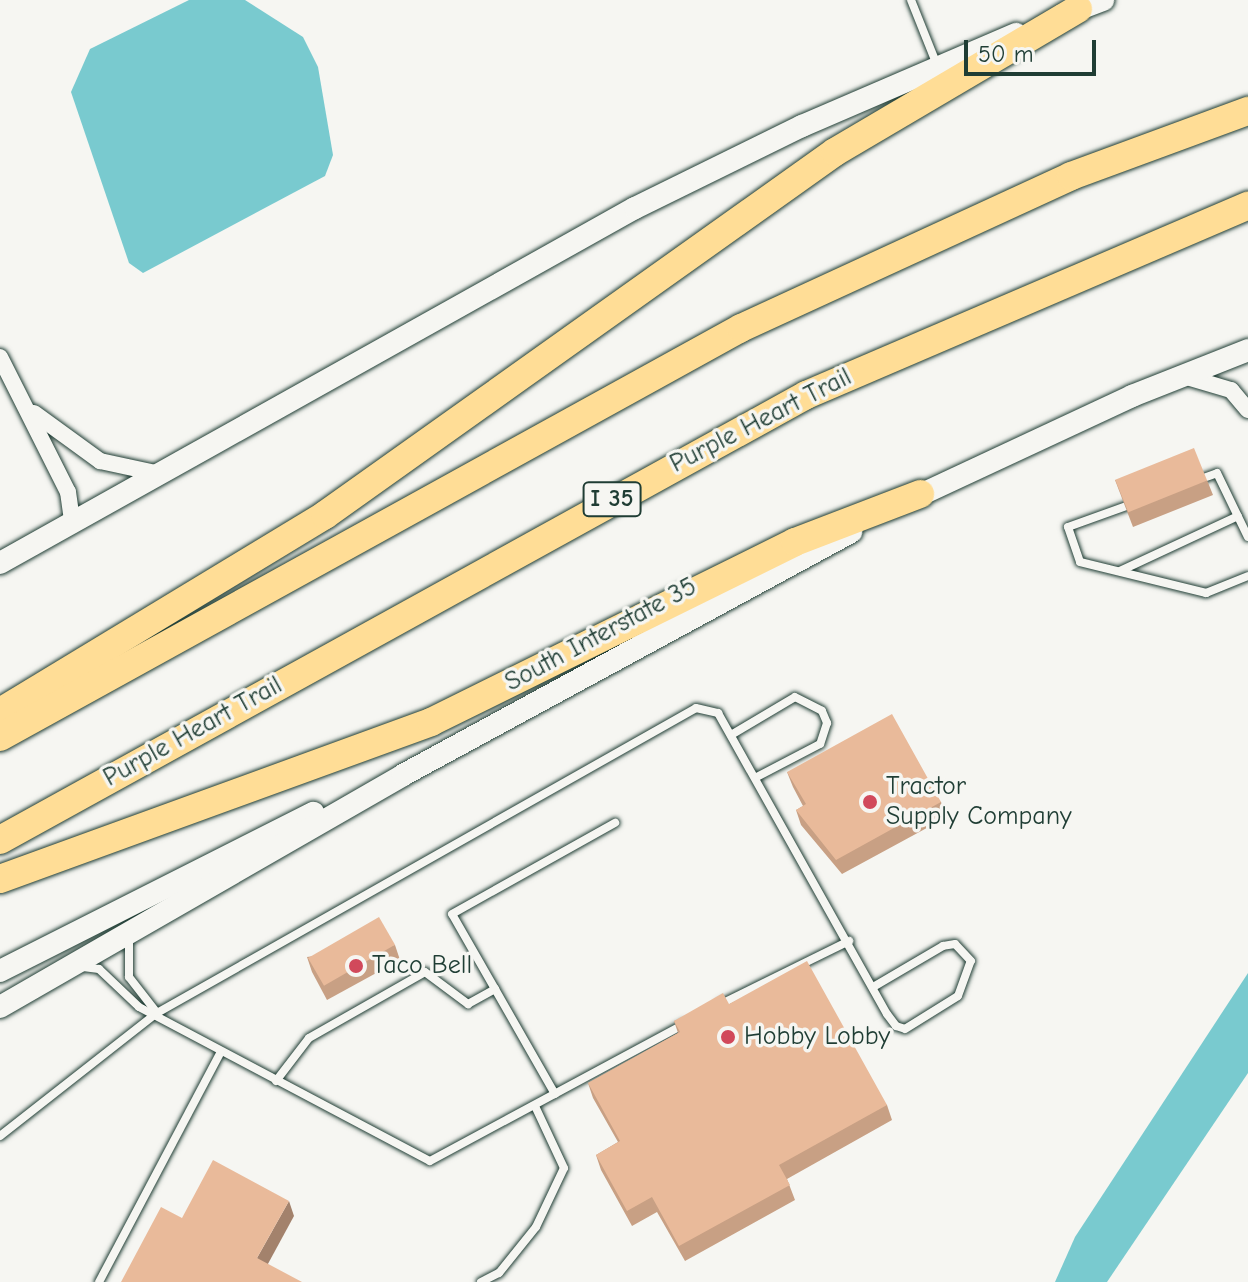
<!DOCTYPE html>
<style>
body{margin:0}
#map{position:relative;width:1248px;height:1282px;overflow:hidden;background:#f6f6f2;font-family:"Comic Neue",sans-serif}
div>[style]{position:absolute}
.water>*{inset:0;background:#79cacf}
.roads{filter:drop-shadow(0 0 2px #1f3d34) drop-shadow(0 0 2px #1f3d34)}
.service>*{height:8px;margin:-4px;padding:0 4px;transform-origin:4px;border-radius:4px;background:#f6f6f2}
.minor>*{height:16px;margin:-8px;padding:0 8px;transform-origin:8px;border-radius:8px;background:#f6f6f2}
.secondary>*{height:22px;margin:-11px;padding:0 11px;transform-origin:11px;border-radius:11px;background:#f6f6f2}
.motorway>*{height:28px;margin:-14px;padding:0 14px;transform-origin:14px;border-radius:14px;background:#ffdd96}
.wall>*{inset:0;background:#c8a084}
.shaded-wall>*{inset:0;background:#a3826c}
.building>*{inset:0;background:#e9ba9a;transform-origin:0 0}
.dots>*{width:22px;height:22px;translate:-50% -50%;box-sizing:border-box;border:4px solid #f6f6f2;border-radius:50%}
span{translate:-50% -50%;white-space:nowrap;text-align:center;line-height:1.15;-webkit-text-stroke:7px #f6f6f2;paint-order:stroke}
.shield-label span{padding:2px 6px;background:#f6f6f2;border:2px solid;border-radius:6px;-webkit-text-stroke-width:0}
.shield-label{font-size:24px;color:#1f3d34;font-weight:700}
.street-label{font-size:26px;color:#1f3d34}
.poi-label{font-size:26px;color:#1f3d34}
.left{translate:0 -50%;text-align:left}
.scale{position:absolute;left:964px;top:40px;width:132px;height:36px;box-sizing:border-box;border:4px solid #1f3d34;border-top:0;padding-left:10px;font-size:24px;line-height:28px;white-space:nowrap;color:#1f3d34;-webkit-text-stroke:6px #f6f6f2;paint-order:stroke}
</style>
<div id="map">
<div class="water">
<div style="clip-path:polygon(189px 0,245px 0,303px 37px,318px 67px,333px 155px,325px 176px,143px 273px,129px 263px,71px 92px,90px 49px)"></div>
<div style="clip-path:polygon(1248px 973px,1248px 1073px,1107px 1282px,1055px 1282px,1075px 1237px)"></div>
</div>
<div class="roads">
<div class="service">
<div style="left:911px;top:0;width:70px;rotate:68.2deg"></div>
<div style="left:1198px;top:480px;width:20px;rotate:-20deg"></div>
<div style="left:1217px;top:473px;width:71px;rotate:64.2deg"></div>
<div style="left:1132px;top:504px;width:68px;rotate:160.2deg"></div>
<div style="left:1068px;top:527px;width:37px;rotate:71deg"></div>
<div style="left:1080px;top:562px;width:130px;rotate:13.8deg"></div>
<div style="left:1206px;top:593px;width:45px;rotate:-22deg"></div>
<div style="left:1120px;top:571px;width:130px;rotate:-25deg"></div>
<div style="left:731px;top:735px;width:74px;rotate:-30.7deg"></div>
<div style="left:795px;top:697px;width:30px;rotate:27deg"></div>
<div style="left:822px;top:711px;width:13px;rotate:67deg"></div>
<div style="left:827px;top:723px;width:22px;rotate:108deg"></div>
<div style="left:820px;top:744px;width:73px;rotate:152.4deg"></div>
<div style="left:129px;top:937px;width:40px;rotate:90deg"></div>
<div style="left:129px;top:977px;width:46px;rotate:52.1deg"></div>
<div style="left:83px;top:967px;width:16px;rotate:7deg"></div>
<div style="left:99px;top:969px;width:55px;rotate:43.5deg"></div>
<div style="left:139px;top:1007px;width:329px;rotate:27.9deg"></div>
<div style="left:430px;top:1161px;width:289px;rotate:-28.3deg"></div>
<div style="left:495px;top:989px;width:121px;rotate:60.3deg"></div>
<div style="left:721px;top:1004px;width:143px;rotate:-26.2deg"></div>
<div style="left:276px;top:1081px;width:54px;rotate:-52.5deg"></div>
<div style="left:309px;top:1038px;width:133px;rotate:-29.6deg"></div>
<div style="left:425px;top:972px;width:54px;rotate:36.7deg"></div>
<div style="left:468px;top:1004px;width:31px;rotate:-29deg"></div>
<div style="left:495px;top:989px;width:86px;rotate:-119.8deg"></div>
<div style="left:452px;top:914px;width:187px;rotate:-29.2deg"></div>
<div style="left:0;top:1136px;width:199px;rotate:-38.1deg"></div>
<div style="left:157px;top:1013px;width:619px;rotate:-29.5deg"></div>
<div style="left:696px;top:708px;width:23px;rotate:13deg"></div>
<div style="left:718px;top:713px;width:345px;rotate:60.7deg"></div>
<div style="left:887px;top:1014px;width:15px;rotate:53deg"></div>
<div style="left:896px;top:1026px;width:9px;rotate:18deg"></div>
<div style="left:905px;top:1029px;width:62px;rotate:-31.9deg"></div>
<div style="left:958px;top:996px;width:37px;rotate:-70deg"></div>
<div style="left:971px;top:961px;width:23px;rotate:-133deg"></div>
<div style="left:955px;top:944px;width:12px;rotate:171deg"></div>
<div style="left:943px;top:946px;width:81px;rotate:149.6deg"></div>
<div style="left:99px;top:1282px;width:260px;rotate:-62.1deg"></div>
<div style="left:481px;top:1282px;width:20px;rotate:-27deg"></div>
<div style="left:499px;top:1273px;width:59px;rotate:-51.2deg"></div>
<div style="left:536px;top:1227px;width:65px;rotate:-64.6deg"></div>
<div style="left:564px;top:1168px;width:68px;rotate:-115.1deg"></div>
</div>
<div class="minor">
<div style="left:0;top:357px;width:151px;rotate:63.3deg"></div>
<div style="left:68px;top:492px;width:29px;rotate:82deg"></div>
<div style="left:1187px;top:377px;width:46px;rotate:16.5deg"></div>
<div style="left:1231px;top:390px;width:26px;rotate:50deg"></div>
<div style="left:34px;top:413px;width:82px;rotate:36deg"></div>
<div style="left:100px;top:461px;width:57px;rotate:12.1deg"></div>
</div>
<div class="secondary">
<div style="left:1063px;top:15px;width:43px;rotate:-20.6deg"></div>
<div style="left:905px;top:502px;width:251px;rotate:-25deg"></div>
<div style="left:1132px;top:396px;width:125px;rotate:-21.6deg"></div>
<div style="left:0;top:563px;width:727px;rotate:-29.21deg"></div>
<div style="left:635px;top:208px;width:186px;rotate:-26.2deg"></div>
<div style="left:802px;top:126px;width:233px;rotate:-23.3deg"></div>
<div style="left:0;top:971px;width:351px;rotate:-26.8deg"></div>
<div style="left:0;top:1007px;width:465px;rotate:-29.9deg"></div>
<div style="left:403px;top:775px;width:510px;rotate:-28.48deg"></div>
</div>
<div class="motorway">
<div style="left:0;top:712px;width:380px;rotate:-31.2deg"></div>
<div style="left:325px;top:515px;width:626px;rotate:-35.44deg"></div>
<div style="left:835px;top:152px;width:282px;rotate:-30.5deg"></div>
<div style="left:0;top:737px;width:846px;rotate:-28.9deg"></div>
<div style="left:741px;top:328px;width:363px;rotate:-24.7deg"></div>
<div style="left:1071px;top:176px;width:189px;rotate:-20.2deg"></div>
<div style="left:0;top:840px;width:921px;rotate:-28.9deg"></div>
<div style="left:806px;top:395px;width:481px;rotate:-23.2deg"></div>
<div style="left:0;top:879px;width:459px;rotate:-20deg"></div>
<div style="left:431px;top:722px;width:406px;rotate:-26.3deg"></div>
<div style="left:795px;top:542px;width:134px;rotate:-21deg"></div>
</div>
</div>
<div class="wall">
<div style="clip-path:polygon(1115px 480px,1207px 480px,1213px 495px,1133px 527px)"></div>
<div style="clip-path:polygon(787px 772px,941px 802px,947px 817px,842px 874px,801px 825px,796px 810px,803px 806px,793px 787px)"></div>
<div style="clip-path:polygon(395px 945px,400px 960px,327px 1000px,312px 972px,307px 957px)"></div>
<div style="clip-path:polygon(729px 1004px,887px 1105px,892px 1120px,787px 1179px,795px 1200px,685px 1261px,657px 1212px,632px 1226px,601px 1170px,596px 1155px,618px 1142px,593px 1098px,588px 1083px,678px 1033px,674px 1021px)"></div>
</div>
<div class="shaded-wall">
<div style="clip-path:polygon(289px 1201px,294px 1216px,263px 1273px,257px 1258px)"></div>
</div>
<div class="building">
<div style="left:1194px;top:448px;width:35px;height:85px;rotate:68deg"></div>
<div style="clip-path:polygon(892px 714px,941px 802px,836px 860px,796px 810px,806px 804px,787px 772px)"></div>
<div style="left:379px;top:917px;width:32px;height:82px;rotate:60deg"></div>
<div style="clip-path:polygon(807px 961px,887px 1105px,779px 1165px,790px 1185px,679px 1246px,652px 1197px,627px 1211px,596px 1155px,620px 1141px,588px 1083px,680px 1032px,674px 1021px,723px 993px,729px 1004px)"></div>
<div style="clip-path:polygon(213px 1160px,289px 1201px,257px 1258px,302px 1282px,121px 1282px,161px 1207px,182px 1218px)"></div>
</div>
<div class="dots">
<div style="left:870px;top:802px;background:#d1495b"></div>
<div style="left:356px;top:966px;background:#d1495b"></div>
<div style="left:728px;top:1037px;background:#d1495b"></div>
</div>
<div class="shield-label">
<span style="left:612px;top:499px">I 35</span>
</div>
<div class="street-label">
<span style="left:761px;top:421px;rotate:-27deg">Purple Heart Trail</span>
<span style="left:601px;top:635px;rotate:-28deg">South Interstate 35</span>
<span style="left:193px;top:732px;rotate:-29deg">Purple Heart Trail</span>
</div>
<div class="poi-label">
<span class="left" style="left:886px;top:802px">Tractor<br>Supply Company</span>
<span class="left" style="left:372px;top:966px">Taco Bell</span>
<span class="left" style="left:744px;top:1037px">Hobby Lobby</span>
</div>
<div class="scale">50 m</div>
</div>
